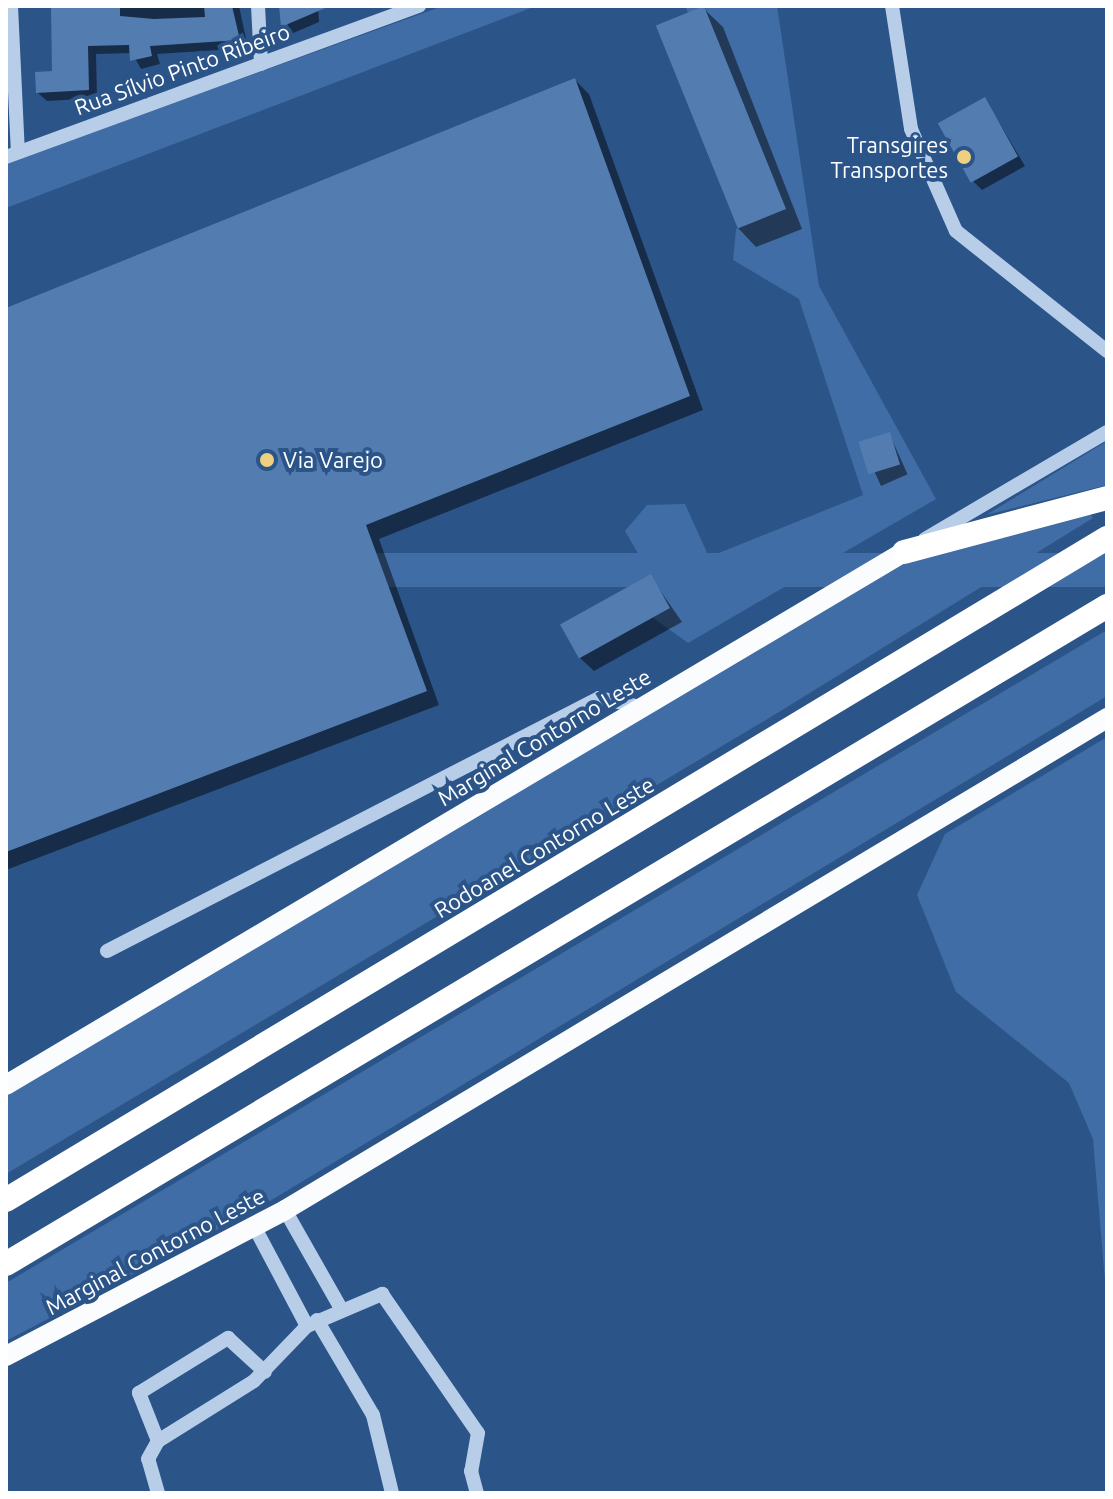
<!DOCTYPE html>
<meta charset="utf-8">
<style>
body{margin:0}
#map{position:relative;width:1113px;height:1499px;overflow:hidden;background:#2b5489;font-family:Ubuntu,sans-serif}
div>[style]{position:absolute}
.green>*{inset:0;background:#406da5;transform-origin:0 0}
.shadow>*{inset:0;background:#0007;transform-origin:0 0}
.building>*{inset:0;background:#537db0;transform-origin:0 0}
.minor>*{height:14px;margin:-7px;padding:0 7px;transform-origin:7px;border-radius:7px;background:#b8cee8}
.major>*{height:20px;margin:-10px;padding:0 10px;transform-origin:10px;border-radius:10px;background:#fafcfe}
.highway>*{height:24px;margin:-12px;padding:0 12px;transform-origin:12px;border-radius:12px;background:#fff}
.dots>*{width:22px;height:22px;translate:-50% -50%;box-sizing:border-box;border:4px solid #2b5489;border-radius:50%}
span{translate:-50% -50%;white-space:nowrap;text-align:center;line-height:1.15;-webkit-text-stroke:8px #2b5489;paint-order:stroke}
.street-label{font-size:22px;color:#fff}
.poi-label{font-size:22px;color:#fff}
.right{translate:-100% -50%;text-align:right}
.left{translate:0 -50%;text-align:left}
.frame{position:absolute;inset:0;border:8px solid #fff;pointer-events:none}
</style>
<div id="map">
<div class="green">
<div style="clip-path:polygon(443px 6px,536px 6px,6px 208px,6px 163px)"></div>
<div style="clip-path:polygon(685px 6px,777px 6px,819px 286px,936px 499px,688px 643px,652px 617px,669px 607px,625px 531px,647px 505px,685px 504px,709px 557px,863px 495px,799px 299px,733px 260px,736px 229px,784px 210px,705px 7px,688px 13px)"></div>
<div style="clip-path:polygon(1107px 441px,1107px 485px,986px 515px)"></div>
<div style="clip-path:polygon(1087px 509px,1093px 518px,779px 712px,6px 1174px,6px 1096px,904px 559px)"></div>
<div style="left:1107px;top:553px;width:34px;height:1283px;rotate:90deg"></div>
<div style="clip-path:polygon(1107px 630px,1107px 696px,260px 1207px,6px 1341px,6px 1283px)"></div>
<div style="clip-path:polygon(1107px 737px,1107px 1305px,1093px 1139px,1069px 1083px,956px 992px,917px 895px,945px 834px)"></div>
</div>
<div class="shadow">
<div style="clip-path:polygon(54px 6px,239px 6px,248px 48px,157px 54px,160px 64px,141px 69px,132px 53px,96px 54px,97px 98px,47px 101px,38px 93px,54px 73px)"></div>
<div style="clip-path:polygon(281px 6px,318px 6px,319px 22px,291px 34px)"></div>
<div style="clip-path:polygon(704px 9px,723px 27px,802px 229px,756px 247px,738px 228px)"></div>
<div style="clip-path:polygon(575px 80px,589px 94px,703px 410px,379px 539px,439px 705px,6px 870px,6px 311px)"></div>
<div style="clip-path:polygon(985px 99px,1025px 166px,982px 190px,973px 181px)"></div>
<div style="left:890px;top:435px;width:43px;height:29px;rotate:66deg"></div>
<div style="clip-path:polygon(650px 576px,682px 622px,594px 671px,580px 658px)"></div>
</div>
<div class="building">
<div style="clip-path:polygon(120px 6px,120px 16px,154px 19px,205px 17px,204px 6px,232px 6px,240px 40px,150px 46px,152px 56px,130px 61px,129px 45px,88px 46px,89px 90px,36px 93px,35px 72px,52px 71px,51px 7px)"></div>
<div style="clip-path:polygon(279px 6px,330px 6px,281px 27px)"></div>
<div style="left:704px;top:6px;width:219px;height:52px;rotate:68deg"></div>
<div style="clip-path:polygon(575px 78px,690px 396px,366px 525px,427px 691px,6px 852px,6px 308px)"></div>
<div style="left:985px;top:97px;width:68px;height:54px;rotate:61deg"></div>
<div style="left:890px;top:432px;width:34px;height:33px;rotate:73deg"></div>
<div style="left:651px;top:574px;width:39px;height:104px;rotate:61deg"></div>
</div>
<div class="minor">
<div style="left:11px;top:6px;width:146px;rotate:87.3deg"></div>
<div style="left:258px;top:6px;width:58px;rotate:87deg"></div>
<div style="left:892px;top:6px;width:124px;rotate:81.2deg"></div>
<div style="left:911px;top:129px;width:111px;rotate:66.2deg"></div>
<div style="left:956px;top:231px;width:193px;rotate:38.5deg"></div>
<div style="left:6px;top:157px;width:440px;rotate:-20.1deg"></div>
<div style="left:925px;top:539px;width:211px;rotate:-30.5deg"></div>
<div style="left:107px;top:951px;width:553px;rotate:-27.21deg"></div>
<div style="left:599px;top:698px;width:43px;rotate:12.1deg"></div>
<div style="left:285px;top:1210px;width:112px;rotate:60.4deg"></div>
<div style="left:254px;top:1226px;width:113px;rotate:62.1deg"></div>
<div style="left:317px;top:1320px;width:110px;rotate:59.5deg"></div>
<div style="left:373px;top:1415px;width:80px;rotate:76.3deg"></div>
<div style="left:158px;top:1441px;width:52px;rotate:-111.6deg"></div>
<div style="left:139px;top:1393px;width:105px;rotate:-31.7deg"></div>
<div style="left:228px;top:1338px;width:50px;rotate:42.6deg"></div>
<div style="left:158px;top:1493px;width:35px;rotate:-106deg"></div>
<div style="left:148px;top:1459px;width:21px;rotate:-61deg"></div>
<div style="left:158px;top:1441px;width:113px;rotate:-32deg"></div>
<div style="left:254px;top:1381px;width:76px;rotate:-46.1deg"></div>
<div style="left:307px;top:1326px;width:82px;rotate:-23.1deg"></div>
<div style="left:382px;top:1294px;width:169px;rotate:55.4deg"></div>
<div style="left:478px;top:1433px;width:39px;rotate:100deg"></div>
<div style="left:471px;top:1471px;width:23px;rotate:75deg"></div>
</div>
<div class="major">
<div style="left:6px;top:1085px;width:1044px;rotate:-30.69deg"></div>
<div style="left:6px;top:1356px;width:315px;rotate:-27.6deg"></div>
<div style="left:285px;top:1210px;width:958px;rotate:-30.9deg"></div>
</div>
<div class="highway">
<div style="left:904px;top:552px;width:210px;rotate:-14.9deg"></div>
<div style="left:6px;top:1200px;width:1285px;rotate:-31.02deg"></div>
<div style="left:6px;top:1264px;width:1283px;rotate:-30.86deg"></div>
</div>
<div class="dots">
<div style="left:964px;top:157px;background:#efcf80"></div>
<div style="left:267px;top:460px;background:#efcf80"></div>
</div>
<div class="street-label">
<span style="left:182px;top:69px;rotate:-20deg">Rua Sílvio Pinto Ribeiro</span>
<span style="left:544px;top:737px;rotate:-31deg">Marginal Contorno Leste</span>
<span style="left:544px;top:847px;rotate:-31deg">Rodoanel Contorno Leste</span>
<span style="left:155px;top:1251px;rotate:-28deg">Marginal Contorno Leste</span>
</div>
<div class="poi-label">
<span class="right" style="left:948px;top:157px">Transgires<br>Transportes</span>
<span class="left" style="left:283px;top:460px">Via Varejo</span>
</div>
<div class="frame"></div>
</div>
